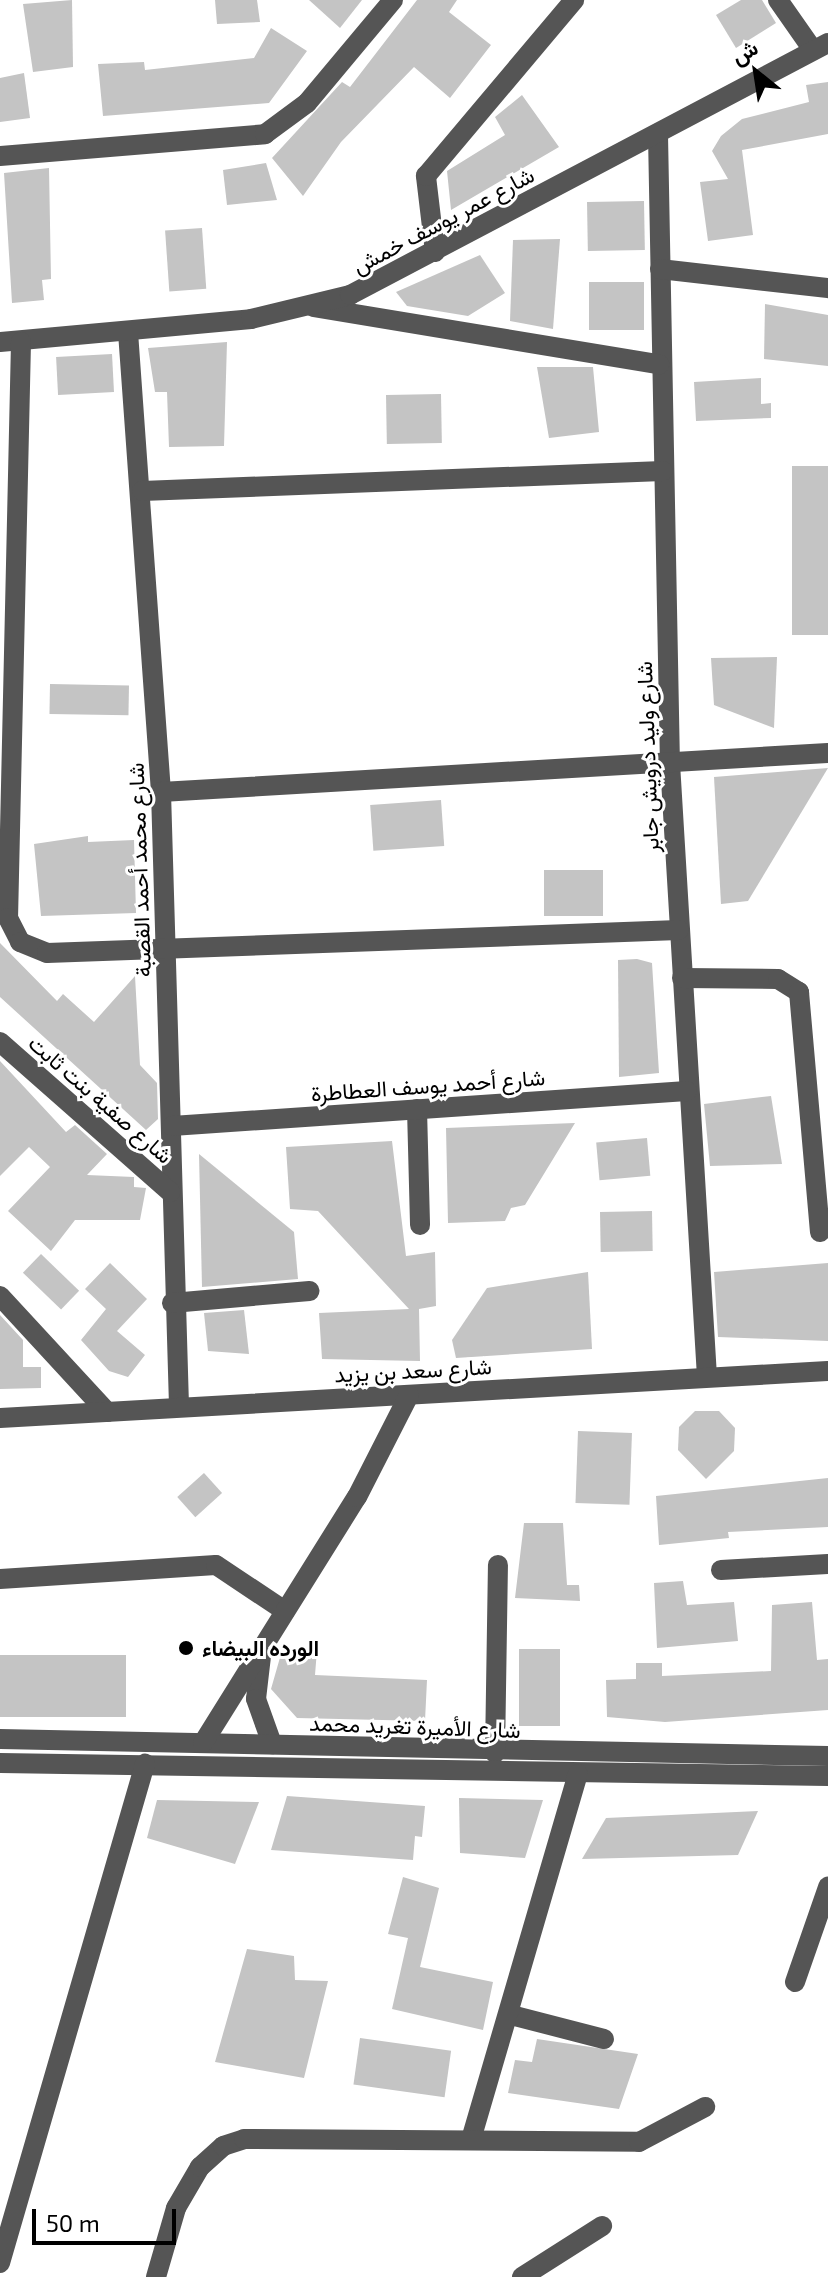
<!DOCTYPE html>
<meta charset="utf-8">
<style>
body{margin:0}
#map{position:relative;width:828px;height:2277px;overflow:hidden;background:#fff;font-family:"Exo 2",Vazirmatn,sans-serif}
div>[style]{position:absolute}
.building>*{inset:0;background:#c4c4c4;transform-origin:0 0}
.minor>*{height:20px;margin:-10px;padding:0 10px;transform-origin:10px;border-radius:10px;background:#555}
.dots>*{width:22px;height:22px;translate:-50% -50%;box-sizing:border-box;border:4px solid #fff;border-radius:50%}
span{translate:-50% -50%;white-space:nowrap;text-align:center;line-height:1.15;-webkit-text-stroke:6px #fff;paint-order:stroke}
.street-label{font-size:22px;color:#000}
.poi-label{font-size:22px;color:#000;font-weight:700}
.left{translate:0 -50%;text-align:left}
.north{position:absolute;left:716px;top:32px;width:80px;height:80px;-webkit-text-stroke:6px #fff;paint-order:stroke;rotate:330deg;font-size:22px;font-weight:700;line-height:32px;text-align:center;color:#000}
.north::after{content:'';display:block;margin:auto;width:28px;height:36px;background:#000;clip-path:polygon(50% 0,100% 100%,50% 72%,0 100%)}
.scale{position:absolute;left:32px;top:2209px;width:144px;height:36px;box-sizing:border-box;border:4px solid #000;border-top:0;padding-left:10px;font-size:24px;line-height:28px;white-space:nowrap;color:#000;-webkit-text-stroke:6px #fff;paint-order:stroke}
</style>
<div id="map">
<div class="building">
<div style="clip-path:polygon(72px 0,73px 67px,33px 72px,23px 4px)"></div>
<div style="clip-path:polygon(215px 0,257px 0,260px 22px,217px 24px)"></div>
<div style="clip-path:polygon(309px 0,362px 0,340px 28px)"></div>
<div style="clip-path:polygon(417px 0,457px 0,449px 12px,491px 45px,450px 98px,414px 67px,341px 142px,303px 196px,272px 158px,342px 82px,350px 87px)"></div>
<div style="clip-path:polygon(741px 0,762px 0,776px 23px,736px 48px,716px 15px)"></div>
<div style="clip-path:polygon(271px 28px,307px 51px,269px 103px,103px 116px,98px 64px,144px 62px,145px 70px,254px 58px)"></div>
<div style="clip-path:polygon(24px 73px,30px 118px,0 122px,0 78px)"></div>
<div style="clip-path:polygon(828px 82px,828px 134px,742px 150px,753px 235px,708px 241px,700px 182px,728px 179px,712px 151px,721px 136px,742px 119px,809px 102px,806px 85px)"></div>
<div style="clip-path:polygon(522px 95px,559px 147px,451px 210px,447px 171px,505px 135px,495px 117px)"></div>
<div style="clip-path:polygon(266px 163px,277px 200px,227px 205px,223px 170px)"></div>
<div style="clip-path:polygon(49px 168px,51px 279px,42px 280px,44px 300px,12px 303px,4px 173px)"></div>
<div style="left:644px;top:201px;width:49px;height:57px;rotate:89deg"></div>
<div style="left:202px;top:228px;width:61px;height:37px;rotate:86deg"></div>
<div style="clip-path:polygon(560px 239px,553px 329px,510px 321px,513px 240px)"></div>
<div style="clip-path:polygon(480px 255px,505px 293px,468px 316px,407px 306px,396px 292px)"></div>
<div style="left:589px;top:282px;width:55px;height:48px"></div>
<div style="clip-path:polygon(765px 304px,828px 315px,828px 366px,764px 359px)"></div>
<div style="clip-path:polygon(227px 342px,224px 446px,169px 447px,167px 392px,155px 392px,148px 348px)"></div>
<div style="left:112px;top:354px;width:38px;height:56px;rotate:87deg"></div>
<div style="clip-path:polygon(537px 367px,593px 367px,599px 432px,549px 438px)"></div>
<div style="clip-path:polygon(761px 378px,761px 404px,771px 403px,771px 418px,696px 421px,694px 382px)"></div>
<div style="left:441px;top:394px;width:49px;height:55px;rotate:89deg"></div>
<div style="left:828px;top:466px;width:169px;height:36px;rotate:90deg"></div>
<div style="clip-path:polygon(777px 657px,774px 728px,714px 705px,711px 658px)"></div>
<div style="left:50px;top:684px;width:79px;height:30px;rotate:1deg"></div>
<div style="clip-path:polygon(828px 768px,748px 901px,721px 904px,714px 777px)"></div>
<div style="left:441px;top:800px;width:46px;height:71px;rotate:86deg"></div>
<div style="clip-path:polygon(88px 836px,88px 842px,134px 840px,136px 913px,41px 916px,34px 844px)"></div>
<div style="left:603px;top:870px;width:46px;height:59px;rotate:90deg"></div>
<div style="clip-path:polygon(0 943px,57px 1001px,63px 994px,94px 1022px,135px 976px,140px 1065px,157px 1083px,158px 1119px,146px 1130px,0 997px)"></div>
<div style="clip-path:polygon(637px 959px,652px 963px,659px 1073px,619px 1077px,618px 960px)"></div>
<div style="clip-path:polygon(0 1061px,66px 1132px,75px 1125px,107px 1154px,87px 1175px,134px 1177px,134px 1187px,146px 1188px,140px 1220px,75px 1220px,51px 1251px,8px 1211px,50px 1167px,29px 1147px,0 1176px)"></div>
<div style="clip-path:polygon(771px 1096px,782px 1164px,710px 1166px,704px 1104px)"></div>
<div style="clip-path:polygon(575px 1123px,525px 1205px,511px 1208px,505px 1221px,448px 1223px,446px 1128px)"></div>
<div style="left:647px;top:1138px;width:38px;height:51px;rotate:85deg"></div>
<div style="clip-path:polygon(392px 1141px,406px 1256px,435px 1252px,436px 1306px,419px 1309px,420px 1361px,322px 1359px,319px 1313px,409px 1309px,318px 1211px,290px 1209px,286px 1147px)"></div>
<div style="clip-path:polygon(199px 1154px,294px 1232px,298px 1279px,202px 1287px)"></div>
<div style="left:652px;top:1211px;width:40px;height:52px;rotate:89deg"></div>
<div style="left:41px;top:1254px;width:53px;height:26px;rotate:44deg"></div>
<div style="clip-path:polygon(110px 1263px,147px 1299px,117px 1331px,145px 1355px,128px 1377px,109px 1371px,81px 1340px,106px 1309px,85px 1289px)"></div>
<div style="clip-path:polygon(828px 1263px,828px 1341px,718px 1337px,714px 1272px)"></div>
<div style="clip-path:polygon(588px 1272px,592px 1349px,456px 1358px,452px 1340px,487px 1288px)"></div>
<div style="clip-path:polygon(244px 1310px,249px 1354px,208px 1351px,204px 1313px)"></div>
<div style="clip-path:polygon(0 1315px,23px 1340px,23px 1367px,41px 1367px,41px 1388px,0 1389px)"></div>
<div style="clip-path:polygon(695px 1411px,719px 1411px,735px 1428px,734px 1451px,706px 1479px,678px 1450px,679px 1427px)"></div>
<div style="left:578px;top:1431px;width:54px;height:72px;rotate:2deg"></div>
<div style="left:204px;top:1473px;width:27px;height:36px;rotate:48deg"></div>
<div style="clip-path:polygon(828px 1478px,828px 1527px,728px 1532px,729px 1538px,659px 1545px,656px 1496px)"></div>
<div style="clip-path:polygon(524px 1523px,563px 1523px,567px 1585px,579px 1585px,580px 1601px,515px 1598px)"></div>
<div style="clip-path:polygon(683px 1581px,687px 1605px,734px 1602px,738px 1641px,657px 1648px,654px 1583px)"></div>
<div style="clip-path:polygon(812px 1602px,817px 1660px,828px 1659px,828px 1710px,665px 1722px,607px 1717px,606px 1680px,636px 1679px,636px 1663px,662px 1663px,662px 1676px,771px 1671px,772px 1605px)"></div>
<div style="clip-path:polygon(283px 1647px,317px 1650px,315px 1675px,427px 1680px,425px 1721px,297px 1718px,271px 1689px)"></div>
<div style="left:519px;top:1649px;width:41px;height:77px"></div>
<div style="left:0;top:1655px;width:126px;height:62px"></div>
<div style="clip-path:polygon(287px 1796px,425px 1806px,422px 1837px,415px 1836px,413px 1860px,271px 1850px)"></div>
<div style="clip-path:polygon(459px 1798px,543px 1800px,525px 1858px,460px 1853px)"></div>
<div style="clip-path:polygon(157px 1800px,259px 1802px,235px 1864px,147px 1838px)"></div>
<div style="clip-path:polygon(758px 1811px,738px 1855px,582px 1859px,606px 1818px)"></div>
<div style="clip-path:polygon(403px 1877px,439px 1888px,420px 1967px,493px 1982px,483px 2030px,392px 2009px,408px 1938px,388px 1934px)"></div>
<div style="clip-path:polygon(247px 1949px,294px 1956px,295px 1980px,328px 1981px,304px 2078px,215px 2062px)"></div>
<div style="left:360px;top:2038px;width:92px;height:47px;rotate:8deg"></div>
<div style="clip-path:polygon(537px 2039px,638px 2054px,619px 2109px,508px 2093px,515px 2060px,532px 2062px)"></div>
</div>
<div class="minor">
<div style="left:778px;top:0;width:61px;rotate:55deg"></div>
<div style="left:658px;top:135px;width:628px;rotate:88.91deg"></div>
<div style="left:670px;top:763px;width:614px;rotate:86.55deg"></div>
<div style="left:0;top:156px;width:266px;rotate:-4.7deg"></div>
<div style="left:265px;top:134px;width:52px;rotate:-36.4deg"></div>
<div style="left:307px;top:103px;width:134px;rotate:-50.1deg"></div>
<div style="left:435px;top:252px;width:77px;rotate:-96.8deg"></div>
<div style="left:426px;top:176px;width:230px;rotate:-49.9deg"></div>
<div style="left:660px;top:269px;width:169px;rotate:6.5deg"></div>
<div style="left:313px;top:307px;width:351px;rotate:9.4deg"></div>
<div style="left:128px;top:332px;width:461px;rotate:85.9deg"></div>
<div style="left:161px;top:792px;width:614px;rotate:88.32deg"></div>
<div style="left:0;top:342px;width:252px;rotate:-5.2deg"></div>
<div style="left:251px;top:319px;width:102px;rotate:-13.6deg"></div>
<div style="left:350px;top:295px;width:540px;rotate:-27.8deg"></div>
<div style="left:21px;top:342px;width:576px;rotate:91.29deg"></div>
<div style="left:8px;top:918px;width:27px;rotate:63deg"></div>
<div style="left:20px;top:942px;width:29px;rotate:22deg"></div>
<div style="left:47px;top:953px;width:632px;rotate:-2.08deg"></div>
<div style="left:142px;top:491px;width:521px;rotate:-2.2deg"></div>
<div style="left:161px;top:792px;width:668px;rotate:-3.35deg"></div>
<div style="left:682px;top:978px;width:96px;rotate:0.6deg"></div>
<div style="left:778px;top:979px;width:25px;rotate:32deg"></div>
<div style="left:799px;top:992px;width:241px;rotate:85deg"></div>
<div style="left:0;top:1042px;width:227px;rotate:41.4deg"></div>
<div style="left:417px;top:1109px;width:116px;rotate:88.5deg"></div>
<div style="left:172px;top:1126px;width:516px;rotate:-3.89deg"></div>
<div style="left:0;top:1296px;width:158px;rotate:47.3deg"></div>
<div style="left:172px;top:1303px;width:138px;rotate:-5deg"></div>
<div style="left:0;top:1418px;width:829px;rotate:-3.25deg"></div>
<div style="left:721px;top:1570px;width:107px;rotate:-3.2deg"></div>
<div style="left:0;top:1579px;width:216px;rotate:-3.7deg"></div>
<div style="left:216px;top:1565px;width:83px;rotate:33.7deg"></div>
<div style="left:261px;top:1656px;width:43px;rotate:96.6deg"></div>
<div style="left:256px;top:1699px;width:48px;rotate:70.4deg"></div>
<div style="left:0;top:1739px;width:828px;rotate:1.18deg"></div>
<div style="left:203px;top:1743px;width:290px;rotate:-58deg"></div>
<div style="left:357px;top:1497px;width:114px;rotate:-63deg"></div>
<div style="left:495px;top:1753px;width:188px;rotate:-89.1deg"></div>
<div style="left:0;top:1763px;width:828px;rotate:0.9deg"></div>
<div style="left:795px;top:1982px;width:101px;rotate:-70.8deg"></div>
<div style="left:511px;top:2015px;width:96px;rotate:14.5deg"></div>
<div style="left:472px;top:2136px;width:377px;rotate:-73.7deg"></div>
<div style="left:0;top:2263px;width:520px;rotate:-73.8deg"></div>
<div style="left:156px;top:2277px;width:72px;rotate:-73.8deg"></div>
<div style="left:176px;top:2208px;width:48px;rotate:-59.7deg"></div>
<div style="left:200px;top:2167px;width:31px;rotate:-42deg"></div>
<div style="left:223px;top:2146px;width:22px;rotate:-18deg"></div>
<div style="left:244px;top:2139px;width:395px;rotate:0.4deg"></div>
<div style="left:639px;top:2142px;width:75px;rotate:-27.9deg"></div>
<div style="left:522px;top:2277px;width:95px;rotate:-32.5deg"></div>
</div>
<div class="dots">
<div style="left:186px;top:1648px;background:#000"></div>
</div>
<div class="street-label">
<span style="left:443px;top:220px;rotate:-28deg">شارع عمر يوسف خمش</span>
<span style="left:647px;top:757px;rotate:-92deg">شارع وليد درويش جابر</span>
<span style="left:139px;top:870px;rotate:-92deg">شارع محمد أحمد القصبة</span>
<span style="left:428px;top:1085px;rotate:-4deg">شارع أحمد يوسف العطاطرة</span>
<span style="left:101px;top:1099px;rotate:41deg">شارع صفية بنت ثابت</span>
<span style="left:413px;top:1370px;rotate:-3deg">شارع سعد بن يزيد</span>
<span style="left:415px;top:1726px;rotate:2deg">شارع الأميرة تغريد محمد</span>
</div>
<div class="poi-label">
<span class="left" style="left:202px;top:1648px">الورده البيضاء</span>
</div>
<div class="north">ش</div>
<div class="scale">50 m</div>
</div>
